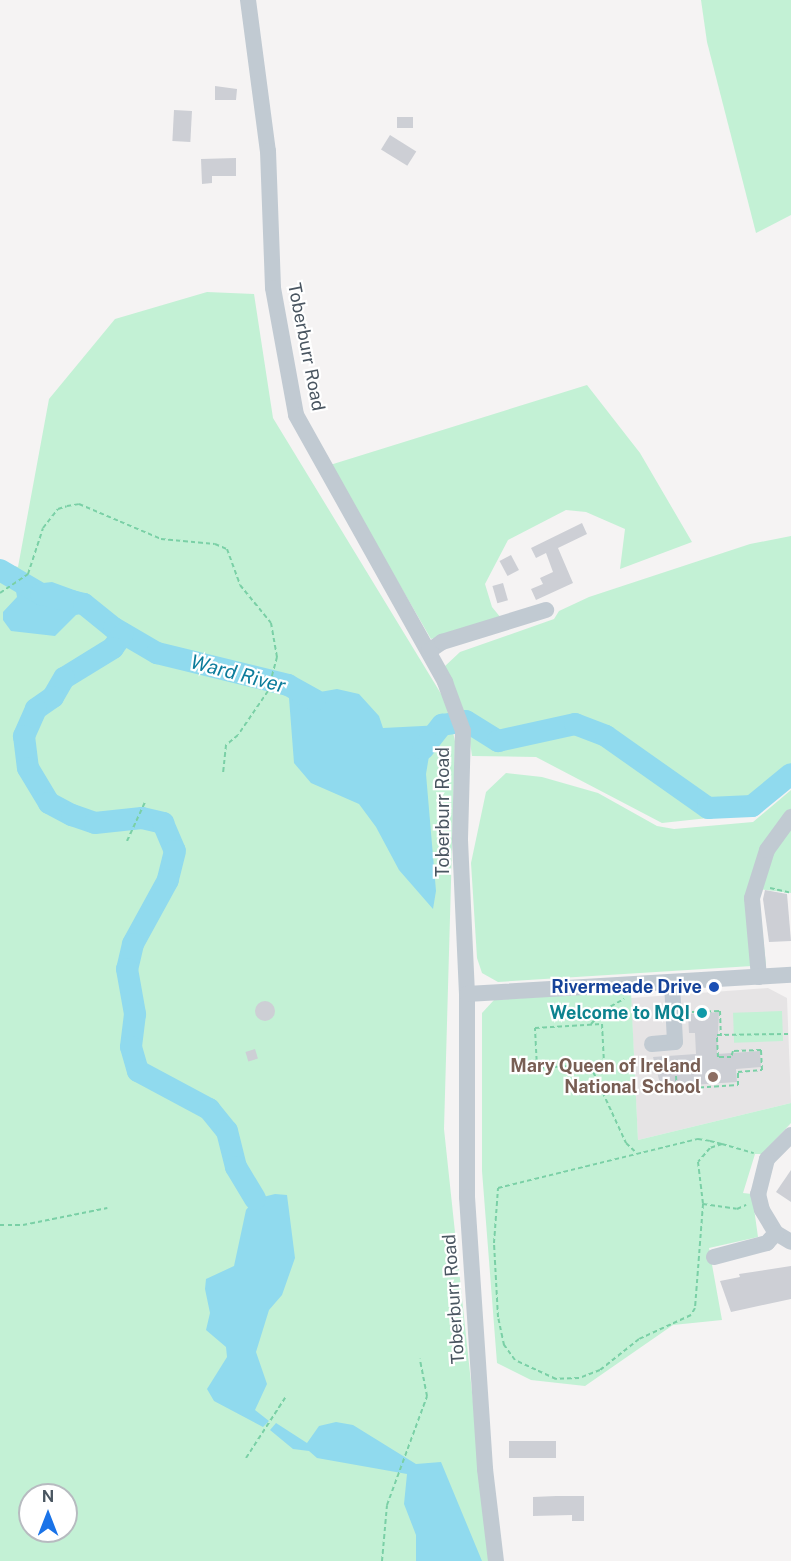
<!DOCTYPE html>
<style>
body{margin:0}
#map{position:relative;width:791px;height:1561px;overflow:hidden;background:#f5f3f3;font-family:"Public Sans",sans-serif}
div>[style]{position:absolute}
.education>*{inset:0;background:#e6e4e5}
.green>*{inset:0;background:#c3f1d5;transform-origin:0 0}
.water>*{inset:0;background:#90daee}
.river>*{height:22px;margin:-11px;padding:0 11px;transform-origin:11px;border-radius:11px;background:#90daee}
.building>*{inset:0;background:#cdcfd5;transform-origin:0 0}
.round{border-radius:50%}
.path>*{height:2px;margin-top:-1px;transform-origin:0;background:repeating-linear-gradient(90deg,#7ad0a6 0 4.5px,transparent 0 7.5px)}
.minor>*{height:16px;margin:-8px;padding:0 8px;transform-origin:8px;border-radius:8px;background:#c1cad2}
.dots>*{width:16px;height:16px;translate:-50% -50%;box-sizing:border-box;border:3px solid #fff;border-radius:50%}
span{translate:-50% -50%;white-space:nowrap;text-align:center;line-height:1.15;-webkit-text-stroke:4.5px #fff;paint-order:stroke}
.street-label{font-size:18px;color:#4a5661}
.transit-label{font-size:18px;color:#164399;font-weight:700}
.right{translate:-100% -50%;text-align:right}
.culture-label{font-size:18px;color:#0d838f;font-weight:700}
.education-label{font-size:18px;color:#785e54;font-weight:700}
.water-label{font-size:20px;color:#0c7c9b;font-style:italic}
.north{position:absolute;left:18px;top:1483px;width:60px;height:60px;box-sizing:border-box;background:#fff;border:2px solid #b7bbc0;border-radius:50%;rotate:0deg;font-size:16px;font-weight:700;line-height:24px;text-align:center;color:#4a5661}
.north::after{content:'';display:block;margin:auto;width:21px;height:27px;background:#1a73e8;clip-path:polygon(50% 0,100% 100%,50% 72%,0 100%)}
</style>
<div id="map">
<div class="education">
<div style="clip-path:polygon(768px 988px,787px 998px,791px 1103px,638px 1140px,631px 998px)"></div>
</div>
<div class="green">
<div style="clip-path:polygon(701px 0,791px 0,791px 215px,756px 233px,707px 42px)"></div>
<div style="clip-path:polygon(evenodd,207px 292px,254px 294px,273px 418px,446px 702px,455px 741px,444px 1129px,490px 1561px,0 1561px,0 562px,18px 567px,49px 399px,115px 319px,207px 292px,30px 1495px,66px 1495px,66px 1531px,30px 1531px,30px 1495px)"></div>
<div style="clip-path:polygon(587px 385px,640px 453px,692px 542px,620px 569px,625px 529px,586px 512px,566px 510px,508px 540px,485px 584px,492px 607px,501px 618px,431px 639px,330px 465px)"></div>
<div style="clip-path:polygon(791px 536px,791px 770px,746px 803px,745px 814px,662px 823px,536px 757px,472px 756px,468px 728px,444px 667px,460px 652px,554px 619px,559px 611px,589px 597px,750px 544px)"></div>
<div style="clip-path:polygon(506px 773px,542px 777px,598px 793px,657px 826px,674px 829px,753px 822px,791px 790px,791px 893px,758px 889px,766px 965px,498px 982px,482px 973px,477px 958px,471px 863px,486px 792px)"></div>
<div style="clip-path:polygon(631px 991px,638px 1140px,791px 1103px,791px 1123px,762px 1154px,755px 1154px,743px 1193px,752px 1194px,758px 1237px,709px 1248px,722px 1320px,673px 1325px,585px 1386px,531px 1380px,497px 1363px,482px 1171px,482px 1013px,494px 1000px)"></div>
<div style="left:782px;top:1011px;width:30px;height:49px;rotate:88deg"></div>
</div>
<div class="water">
<div style="clip-path:polygon(24px 578px,34px 584px,52px 582px,85px 594px,102px 609px,93px 621px,85px 613px,76px 615px,55px 636px,11px 631px,3px 620px,3px 612px,17px 597px,15px 585px)"></div>
<div style="clip-path:polygon(288px 685px,314px 693px,337px 689px,359px 694px,379px 716px,383px 728px,442px 725px,430px 750px,426px 774px,436px 891px,433px 909px,399px 870px,376px 827px,359px 804px,311px 783px,294px 763px)"></div>
<div style="clip-path:polygon(275px 1194px,287px 1195px,295px 1258px,282px 1295px,269px 1310px,256px 1352px,267px 1384px,255px 1410px,269px 1421px,263px 1427px,214px 1401px,207px 1389px,227px 1357px,226px 1347px,206px 1330px,210px 1313px,205px 1289px,206px 1279px,234px 1266px,246px 1210px,255px 1199px)"></div>
<div style="clip-path:polygon(336px 1422px,353px 1425px,416px 1464px,441px 1462px,482px 1561px,416px 1561px,416px 1535px,404px 1504px,407px 1474px,317px 1458px,309px 1451px,293px 1449px,270px 1430px,276px 1423px,307px 1443px,319px 1426px)"></div>
</div>
<div class="river">
<div style="left:0;top:570px;width:48px;rotate:30.3deg"></div>
<div style="left:41px;top:594px;width:44px;rotate:13.1deg"></div>
<div style="left:84px;top:604px;width:38px;rotate:39deg"></div>
<div style="left:114px;top:628px;width:50px;rotate:30.2deg"></div>
<div style="left:157px;top:653px;width:135px;rotate:13.7deg"></div>
<div style="left:288px;top:685px;width:31px;rotate:29deg"></div>
<div style="left:123px;top:634px;width:17px;rotate:126deg"></div>
<div style="left:113px;top:648px;width:57px;rotate:148.5deg"></div>
<div style="left:64px;top:678px;width:22px;rotate:120deg"></div>
<div style="left:53px;top:697px;width:21px;rotate:145deg"></div>
<div style="left:36px;top:709px;width:30px;rotate:114deg"></div>
<div style="left:24px;top:736px;width:32px;rotate:83deg"></div>
<div style="left:28px;top:768px;width:41px;rotate:59deg"></div>
<div style="left:49px;top:803px;width:26px;rotate:28deg"></div>
<div style="left:72px;top:815px;width:24px;rotate:19deg"></div>
<div style="left:95px;top:823px;width:47px;rotate:-6.1deg"></div>
<div style="left:142px;top:818px;width:22px;rotate:13deg"></div>
<div style="left:163px;top:823px;width:30px;rotate:67deg"></div>
<div style="left:175px;top:851px;width:30px;rotate:104deg"></div>
<div style="left:168px;top:880px;width:73px;rotate:118.7deg"></div>
<div style="left:133px;top:944px;width:26px;rotate:103deg"></div>
<div style="left:127px;top:969px;width:46px;rotate:79.9deg"></div>
<div style="left:135px;top:1014px;width:33px;rotate:97deg"></div>
<div style="left:131px;top:1047px;width:25px;rotate:74deg"></div>
<div style="left:138px;top:1071px;width:81px;rotate:28.2deg"></div>
<div style="left:209px;top:1109px;width:28px;rotate:51deg"></div>
<div style="left:227px;top:1131px;width:37px;rotate:76deg"></div>
<div style="left:236px;top:1167px;width:37px;rotate:59deg"></div>
<div style="left:423px;top:749px;width:31px;rotate:-52deg"></div>
<div style="left:442px;top:725px;width:24px;rotate:-9deg"></div>
<div style="left:466px;top:721px;width:38px;rotate:32deg"></div>
<div style="left:498px;top:741px;width:79px;rotate:-12.4deg"></div>
<div style="left:575px;top:724px;width:33px;rotate:21deg"></div>
<div style="left:606px;top:736px;width:125px;rotate:35.2deg"></div>
<div style="left:708px;top:808px;width:44px;rotate:-2.6deg"></div>
<div style="left:752px;top:806px;width:50px;rotate:-39.4deg"></div>
</div>
<div class="building">
<div style="clip-path:polygon(215px 86px,237px 89px,236px 100px,215px 100px)"></div>
<div style="left:174px;top:110px;width:18px;height:31px;rotate:3deg"></div>
<div style="left:413px;top:117px;width:11px;height:16px;rotate:90deg"></div>
<div style="left:390px;top:135px;width:31px;height:17px;rotate:32deg"></div>
<div style="clip-path:polygon(236px 158px,236px 176px,212px 176px,212px 183px,202px 184px,201px 159px)"></div>
<div style="clip-path:polygon(582px 523px,587px 534px,558px 548px,573px 583px,536px 600px,531px 589px,543px 584px,540px 578px,553px 572px,546px 553px,536px 558px,531px 548px)"></div>
<div style="left:511px;top:555px;width:17px;height:13px;rotate:62deg"></div>
<div style="left:503px;top:583px;width:18px;height:11px;rotate:74deg"></div>
<div style="clip-path:polygon(765px 890px,787px 894px,791px 941px,769px 942px,763px 899px)"></div>
<div class="round" style="left:255px;top:1001px;width:20px;height:20px"></div>
<div style="clip-path:polygon(719px 1012px,717px 1054px,760px 1051px,761px 1067px,736px 1069px,737px 1082px,661px 1087px,653px 1057px,696px 1054px,695px 1033px,689px 1033px,688px 1014px)"></div>
<div style="left:255px;top:1049px;width:10px;height:10px;rotate:73deg"></div>
<div style="clip-path:polygon(791px 1170px,791px 1202px,776px 1192px)"></div>
<div style="clip-path:polygon(791px 1266px,791px 1299px,731px 1312px,720px 1281px,740px 1277px,739px 1274px)"></div>
<div style="left:556px;top:1441px;width:17px;height:47px;rotate:90deg"></div>
<div style="clip-path:polygon(556px 1496px,584px 1496px,584px 1521px,572px 1521px,572px 1515px,533px 1516px,533px 1497px)"></div>
</div>
<div class="path">
<div style="left:0;top:593px;width:34px;rotate:-34deg"></div>
<div style="left:28px;top:574px;width:48px;rotate:-71.9deg"></div>
<div style="left:43px;top:528px;width:24px;rotate:-52deg"></div>
<div style="left:58px;top:509px;width:9px;rotate:-18deg"></div>
<div style="left:67px;top:506px;width:12px;rotate:-9deg"></div>
<div style="left:79px;top:504px;width:89px;rotate:23.1deg"></div>
<div style="left:161px;top:539px;width:54px;rotate:5.3deg"></div>
<div style="left:215px;top:544px;width:13px;rotate:23deg"></div>
<div style="left:227px;top:549px;width:38px;rotate:70deg"></div>
<div style="left:240px;top:585px;width:49px;rotate:50.8deg"></div>
<div style="left:271px;top:623px;width:35px;rotate:80deg"></div>
<div style="left:277px;top:657px;width:35px;rotate:105deg"></div>
<div style="left:268px;top:691px;width:53px;rotate:124.3deg"></div>
<div style="left:238px;top:735px;width:16px;rotate:140deg"></div>
<div style="left:226px;top:745px;width:28px;rotate:96deg"></div>
<div style="left:127px;top:841px;width:43px;rotate:-65.2deg"></div>
<div style="left:770px;top:888px;width:22px;rotate:13deg"></div>
<div style="left:692px;top:1012px;width:28px;rotate:-2deg"></div>
<div style="left:720px;top:1011px;width:24px;rotate:88deg"></div>
<div style="left:591px;top:1024px;width:19px;rotate:-47deg"></div>
<div style="left:604px;top:1010px;width:23px;rotate:-29deg"></div>
<div style="left:602px;top:1024px;width:40px;rotate:87.1deg"></div>
<div style="left:604px;top:1064px;width:67px;rotate:176.6deg"></div>
<div style="left:537px;top:1068px;width:40px;rotate:-92.9deg"></div>
<div style="left:535px;top:1028px;width:67px;rotate:-3.4deg"></div>
<div style="left:590px;top:1065px;width:86px;rotate:65.2deg"></div>
<div style="left:626px;top:1143px;width:16px;rotate:43deg"></div>
<div style="left:676px;top:1076px;width:13px;rotate:86deg"></div>
<div style="left:677px;top:1089px;width:61px;rotate:-3.8deg"></div>
<div style="left:738px;top:1085px;width:13px;rotate:-90deg"></div>
<div style="left:738px;top:1072px;width:24px;rotate:-5deg"></div>
<div style="left:762px;top:1070px;width:20px;rotate:-93deg"></div>
<div style="left:761px;top:1050px;width:28px;rotate:178deg"></div>
<div style="left:733px;top:1051px;width:6px;rotate:108deg"></div>
<div style="left:731px;top:1057px;width:13px;rotate:180deg"></div>
<div style="left:718px;top:1057px;width:22px;rotate:-93deg"></div>
<div style="left:717px;top:1035px;width:71px;rotate:-0.8deg"></div>
<div style="left:722px;top:1144px;width:13px;rotate:162deg"></div>
<div style="left:710px;top:1148px;width:18px;rotate:131deg"></div>
<div style="left:698px;top:1162px;width:42px;rotate:83.2deg"></div>
<div style="left:703px;top:1204px;width:104px;rotate:94.4deg"></div>
<div style="left:695px;top:1308px;width:8px;rotate:120deg"></div>
<div style="left:691px;top:1315px;width:57px;rotate:155.2deg"></div>
<div style="left:639px;top:1339px;width:50px;rotate:141.5deg"></div>
<div style="left:600px;top:1370px;width:22px;rotate:159deg"></div>
<div style="left:579px;top:1378px;width:23px;rotate:178deg"></div>
<div style="left:556px;top:1379px;width:45px;rotate:-155.1deg"></div>
<div style="left:515px;top:1360px;width:19px;rotate:-126deg"></div>
<div style="left:504px;top:1345px;width:29px;rotate:-102deg"></div>
<div style="left:498px;top:1317px;width:74px;rotate:-93.1deg"></div>
<div style="left:494px;top:1243px;width:55px;rotate:-85.8deg"></div>
<div style="left:498px;top:1188px;width:206px;rotate:-13.8deg"></div>
<div style="left:698px;top:1139px;width:12px;rotate:9deg"></div>
<div style="left:710px;top:1141px;width:12px;rotate:14deg"></div>
<div style="left:722px;top:1144px;width:33px;rotate:16deg"></div>
<div style="left:703px;top:1204px;width:34px;rotate:8deg"></div>
<div style="left:737px;top:1209px;width:10px;rotate:-24deg"></div>
<div style="left:0;top:1225px;width:23px"></div>
<div style="left:23px;top:1225px;width:86px;rotate:-11.4deg"></div>
<div style="left:246px;top:1458px;width:72px;rotate:-57deg"></div>
<div style="left:382px;top:1561px;width:56px;rotate:-84.9deg"></div>
<div style="left:387px;top:1505px;width:116px;rotate:-69.8deg"></div>
<div style="left:427px;top:1396px;width:38px;rotate:-101deg"></div>
</div>
<div class="minor">
<div style="left:248px;top:0;width:152px;rotate:82.5deg"></div>
<div style="left:268px;top:151px;width:137px;rotate:87.9deg"></div>
<div style="left:273px;top:288px;width:129px;rotate:79.7deg"></div>
<div style="left:296px;top:415px;width:306px;rotate:60.8deg"></div>
<div style="left:445px;top:682px;width:52px;rotate:69.8deg"></div>
<div style="left:463px;top:731px;width:109px;rotate:91.6deg"></div>
<div style="left:460px;top:840px;width:154px;rotate:87.4deg"></div>
<div style="left:467px;top:994px;width:203px;rotate:90deg"></div>
<div style="left:467px;top:1197px;width:273px;rotate:86.2deg"></div>
<div style="left:485px;top:1469px;width:93px;rotate:83.2deg"></div>
<div style="left:429px;top:651px;width:16px;rotate:-35deg"></div>
<div style="left:442px;top:642px;width:109px;rotate:-17.1deg"></div>
<div style="left:759px;top:977px;width:79px;rotate:-95.1deg"></div>
<div style="left:752px;top:898px;width:50px;rotate:-72.6deg"></div>
<div style="left:767px;top:850px;width:41px;rotate:-54deg"></div>
<div style="left:467px;top:994px;width:325px;rotate:-3.4deg"></div>
<div style="left:652px;top:1044px;width:23px;rotate:-5deg"></div>
<div style="left:675px;top:1042px;width:60px;rotate:-92.9deg"></div>
<div style="left:791px;top:1135px;width:34px;rotate:135deg"></div>
<div style="left:767px;top:1159px;width:36px;rotate:104deg"></div>
<div style="left:758px;top:1194px;width:16px;rotate:76deg"></div>
<div style="left:762px;top:1210px;width:27px;rotate:59deg"></div>
<div style="left:776px;top:1233px;width:17px;rotate:31deg"></div>
<div style="left:714px;top:1257px;width:55px;rotate:-14.8deg"></div>
<div style="left:767px;top:1243px;width:13px;rotate:-48deg"></div>
</div>
<div class="dots">
<div style="left:714px;top:987px;background:#1a4fb4"></div>
<div style="left:702px;top:1013px;background:#0f9aa8"></div>
<div style="left:713px;top:1077px;background:#8d6e63"></div>
</div>
<div class="street-label">
<span style="left:306px;top:347px;rotate:79deg">Toberburr Road</span>
<span style="left:443px;top:812px;rotate:-90deg">Toberburr Road</span>
<span style="left:454px;top:1299px;rotate:-94deg">Toberburr Road</span>
</div>
<div class="transit-label">
<span class="right" style="left:702px;top:987px">Rivermeade Drive</span>
</div>
<div class="culture-label">
<span class="right" style="left:690px;top:1013px">Welcome to MQI</span>
</div>
<div class="education-label">
<span class="right" style="left:701px;top:1077px">Mary Queen of Ireland<br>National School</span>
</div>
<div class="water-label">
<span style="left:238px;top:674px;rotate:15deg">Ward River</span>
</div>
<div class="north">N</div>
</div>
